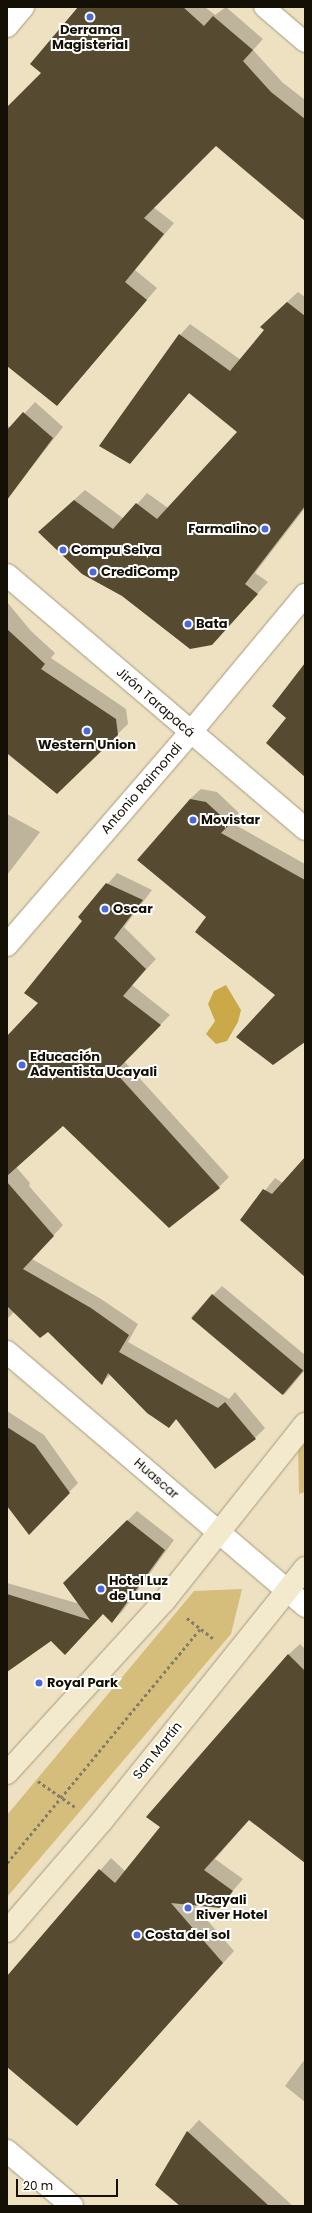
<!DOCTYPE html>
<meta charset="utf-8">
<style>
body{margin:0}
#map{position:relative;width:312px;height:2213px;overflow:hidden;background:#eee1c2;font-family:Poppins,sans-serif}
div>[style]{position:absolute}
.green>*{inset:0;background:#d5bd7c}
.water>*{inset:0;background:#cba948}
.shadow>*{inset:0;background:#0003}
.building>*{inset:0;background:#564b30;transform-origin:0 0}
.path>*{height:2.5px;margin-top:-1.25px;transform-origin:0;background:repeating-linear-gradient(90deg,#857c67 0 3px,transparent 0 6px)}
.roads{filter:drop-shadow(0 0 1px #a59a7c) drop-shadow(0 0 1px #a59a7c)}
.pedestrian>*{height:20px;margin:-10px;padding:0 10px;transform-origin:10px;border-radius:10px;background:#fff}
.minor>*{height:22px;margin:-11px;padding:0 11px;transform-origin:11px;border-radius:11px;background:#fff}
.tertiary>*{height:22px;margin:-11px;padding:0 11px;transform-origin:11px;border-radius:11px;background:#fff}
.secondary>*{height:22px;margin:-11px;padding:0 11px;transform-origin:11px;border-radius:11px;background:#f3e9cc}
.dots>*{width:11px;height:11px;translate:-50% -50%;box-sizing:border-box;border:2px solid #fff;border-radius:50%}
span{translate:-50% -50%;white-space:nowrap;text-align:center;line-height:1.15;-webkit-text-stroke:4px #fff;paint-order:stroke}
.poi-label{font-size:13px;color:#151006;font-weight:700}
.right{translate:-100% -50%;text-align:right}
.left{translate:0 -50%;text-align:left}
.street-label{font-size:13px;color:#151006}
.frame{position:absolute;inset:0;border:8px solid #151006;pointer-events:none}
.scale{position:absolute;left:16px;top:2179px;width:102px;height:18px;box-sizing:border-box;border:2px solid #151006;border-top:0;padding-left:5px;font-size:12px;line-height:14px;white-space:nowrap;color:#151006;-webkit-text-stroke:3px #fff;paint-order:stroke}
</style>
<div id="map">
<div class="green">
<div style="clip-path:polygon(305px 1441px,305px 1492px,299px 1494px,298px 1449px)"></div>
<div style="clip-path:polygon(242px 1589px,231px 1634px,7px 1897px,7px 1815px,194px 1591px)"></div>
</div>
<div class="water">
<div style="clip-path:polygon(226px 985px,241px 1010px,238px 1022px,227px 1041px,216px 1044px,206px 1034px,215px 1021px,208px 1004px,214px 991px)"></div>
</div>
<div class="shadow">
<div style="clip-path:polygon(79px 7px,205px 7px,215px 15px,226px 7px,263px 39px,253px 50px,282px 82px,305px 100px,305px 220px,216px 144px,153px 207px,174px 223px,135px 270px,157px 288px,57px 405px,7px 364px,7px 108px,42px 73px,32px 64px)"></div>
<div style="clip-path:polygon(298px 292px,305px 297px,305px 508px,255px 573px,268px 582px,223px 632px,50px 522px,85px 490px,124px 519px,147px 493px,168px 508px,239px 431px,190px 392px,130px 463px,180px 335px,190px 324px,241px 360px,265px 330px,272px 316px)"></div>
<div style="clip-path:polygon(35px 402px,63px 427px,13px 491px,7px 485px,7px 425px,11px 428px)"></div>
<div style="clip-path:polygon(7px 602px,31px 631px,55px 653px,51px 658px,126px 709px,128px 724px,57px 793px,7px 754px)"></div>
<div style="clip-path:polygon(201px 789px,217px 792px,239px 813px,230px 822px,305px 864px,305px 1041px,276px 995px,207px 916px,190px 799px)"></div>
<div style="clip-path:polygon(7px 814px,40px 832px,7px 875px)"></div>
<div style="clip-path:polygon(117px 873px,152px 890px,124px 927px,156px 959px,132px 985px,170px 1015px,124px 1061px,229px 1177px,219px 1187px,63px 1125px,16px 1167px,30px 1183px,29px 1186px,63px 1225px,32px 1259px,101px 1299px,138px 1324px,128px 1342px,229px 1399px,235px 1392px,265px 1428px,255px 1438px,177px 1419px,169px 1427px,111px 1374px,102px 1383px,48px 1331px,14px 1312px,7px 1319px,7px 1037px,39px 1003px,84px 920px,80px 917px)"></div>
<div style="clip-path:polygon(305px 1158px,305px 1276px,241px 1220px,275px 1178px,283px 1183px)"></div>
<div style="clip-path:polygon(222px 1286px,305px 1355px,305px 1370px,284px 1395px,191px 1317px)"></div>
<div style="clip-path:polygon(7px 1411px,44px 1435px,78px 1483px,39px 1523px,7px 1498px)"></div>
<div style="clip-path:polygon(137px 1511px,174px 1540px,122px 1612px,112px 1621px,103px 1613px,74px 1644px,51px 1640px,7px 1671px,7px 1583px,80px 1604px,65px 1583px)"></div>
<div style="clip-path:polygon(300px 1644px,305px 1649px,305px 1861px,250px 1819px,215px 1859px,243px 1879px,219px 1907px,193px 1904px,234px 1951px,77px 2125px,7px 2066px,7px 1978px,111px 1858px,125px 1871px,161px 1827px,288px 1655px)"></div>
<div style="clip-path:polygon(305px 2059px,305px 2102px,285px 2086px)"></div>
<div style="clip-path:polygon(199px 2120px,293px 2206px,182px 2206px,157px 2185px,188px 2132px)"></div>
</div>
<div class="building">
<div style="clip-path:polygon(78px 7px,183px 7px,204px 26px,213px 16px,253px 50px,243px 61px,271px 92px,305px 119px,305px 221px,216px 146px,144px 218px,164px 234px,125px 282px,147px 300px,57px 406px,7px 366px,7px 107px,41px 73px,30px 64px)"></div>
<div style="clip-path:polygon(287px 302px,305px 316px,305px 506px,245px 584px,258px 594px,212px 645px,190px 649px,122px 596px,82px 574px,38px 532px,74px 500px,113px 529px,136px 503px,157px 519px,237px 432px,189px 393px,130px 464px,99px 446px,179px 334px,230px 371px,264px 330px,260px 327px)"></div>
<div style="clip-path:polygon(23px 412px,53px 438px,7px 500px,7px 430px)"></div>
<div style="clip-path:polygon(7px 629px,45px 664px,41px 669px,116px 719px,118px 735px,57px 794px,7px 753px)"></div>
<div style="clip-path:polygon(305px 663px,305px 777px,266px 743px,286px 718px,272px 706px)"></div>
<div style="clip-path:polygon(190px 799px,206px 802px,230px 824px,221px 833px,305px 880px,305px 1042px,273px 1065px,236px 1037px,275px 995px,195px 932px,206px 917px,137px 860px)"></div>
<div style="clip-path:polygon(106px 883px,143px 900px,114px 938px,146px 969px,123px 996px,161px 1025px,115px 1072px,220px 1188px,169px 1228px,63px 1126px,7px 1176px,7px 1036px,38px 1003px,24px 993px,82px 921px,78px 917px)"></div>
<div style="clip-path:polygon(305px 1157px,305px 1277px,240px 1220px,263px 1189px,272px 1194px)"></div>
<div style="clip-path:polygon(7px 1182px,54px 1236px,23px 1269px,91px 1308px,129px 1335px,119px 1352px,218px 1408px,225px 1402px,256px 1439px,215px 1469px,176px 1419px,169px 1428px,147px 1413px,108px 1373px,102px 1385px,48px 1332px,40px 1338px,7px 1306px)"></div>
<div style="left:212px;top:1294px;width:119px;height:32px;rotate:40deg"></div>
<div style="clip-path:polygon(7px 1427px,35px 1445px,70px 1493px,29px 1535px,7px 1506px)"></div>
<div style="clip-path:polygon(127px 1520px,165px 1550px,112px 1623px,103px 1614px,65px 1655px,51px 1641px,7px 1672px,7px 1594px,90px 1620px,63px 1583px)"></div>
<div style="clip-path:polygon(288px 1654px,305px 1671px,305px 1863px,249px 1820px,204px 1870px,233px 1891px,220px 1908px,171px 1903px,223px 1963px,77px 2126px,7px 2067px,7px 1976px,99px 1869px,115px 1883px,160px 1827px,146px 1817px)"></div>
<div style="clip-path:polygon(187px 2131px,269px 2206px,180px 2206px,155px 2185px)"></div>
</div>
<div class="path">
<div style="left:187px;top:1618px;width:33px;rotate:38deg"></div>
<div style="left:38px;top:1781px;width:45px;rotate:35.1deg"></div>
<div style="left:7px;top:1863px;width:303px;rotate:-50.5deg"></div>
</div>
<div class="roads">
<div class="pedestrian">
<div style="left:264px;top:7px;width:54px;rotate:40.5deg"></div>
</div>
<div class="minor">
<div style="left:7px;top:26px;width:25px;rotate:-50deg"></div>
<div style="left:7px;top:945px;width:280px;rotate:-49.2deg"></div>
<div style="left:190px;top:733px;width:180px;rotate:-50.2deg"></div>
<div style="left:7px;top:1352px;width:392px;rotate:40.4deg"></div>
<div style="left:7px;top:2151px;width:85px;rotate:40.2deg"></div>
</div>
<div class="tertiary">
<div style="left:7px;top:575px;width:392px;rotate:40.4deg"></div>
</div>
<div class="secondary">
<div style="left:7px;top:1773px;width:234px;rotate:-47.6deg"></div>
<div style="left:165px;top:1600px;width:225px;rotate:-51.5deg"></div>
<div style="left:7px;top:1931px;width:144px;rotate:-49.2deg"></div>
<div style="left:101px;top:1822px;width:326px;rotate:-51.2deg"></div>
</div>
</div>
<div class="dots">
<div style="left:90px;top:17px;background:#4b67dc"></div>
<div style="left:265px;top:529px;background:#4b67dc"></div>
<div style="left:63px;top:550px;background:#4b67dc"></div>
<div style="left:93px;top:572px;background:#4b67dc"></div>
<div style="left:188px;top:624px;background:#4b67dc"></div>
<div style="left:87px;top:731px;background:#4b67dc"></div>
<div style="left:193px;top:820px;background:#4b67dc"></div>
<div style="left:105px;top:909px;background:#4b67dc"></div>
<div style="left:22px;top:1065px;background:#4b67dc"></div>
<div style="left:101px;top:1589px;background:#4b67dc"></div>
<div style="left:39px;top:1683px;background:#4b67dc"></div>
<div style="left:188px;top:1908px;background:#4b67dc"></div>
<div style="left:137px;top:1935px;background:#4b67dc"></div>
</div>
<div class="poi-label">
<span style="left:90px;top:38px">Derrama<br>Magisterial</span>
<span class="right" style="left:257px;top:529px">Farmalino</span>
<span class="left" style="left:71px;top:550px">Compu Selva</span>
<span class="left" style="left:101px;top:572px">CrediComp</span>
<span class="left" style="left:196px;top:624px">Bata</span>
<span style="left:87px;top:745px">Western Union</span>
<span class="left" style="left:201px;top:820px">Movistar</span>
<span class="left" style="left:113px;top:909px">Oscar</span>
<span class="left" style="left:30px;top:1065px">Educación<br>Adventista Ucayali</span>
<span class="left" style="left:109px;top:1589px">Hotel Luz<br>de Luna</span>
<span class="left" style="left:47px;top:1683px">Royal Park</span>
<span class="left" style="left:196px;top:1908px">Ucayali<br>River Hotel</span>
<span class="left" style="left:145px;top:1935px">Costa del sol</span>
</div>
<div class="street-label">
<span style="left:155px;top:703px;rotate:41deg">Jirón Tarapacá</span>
<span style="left:142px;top:789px;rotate:-49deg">Antonio Raimondi</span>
<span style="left:156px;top:1479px;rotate:41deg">Huascar</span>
<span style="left:158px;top:1751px;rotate:-51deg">San Martín</span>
</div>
<div class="frame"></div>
<div class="scale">20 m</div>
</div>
